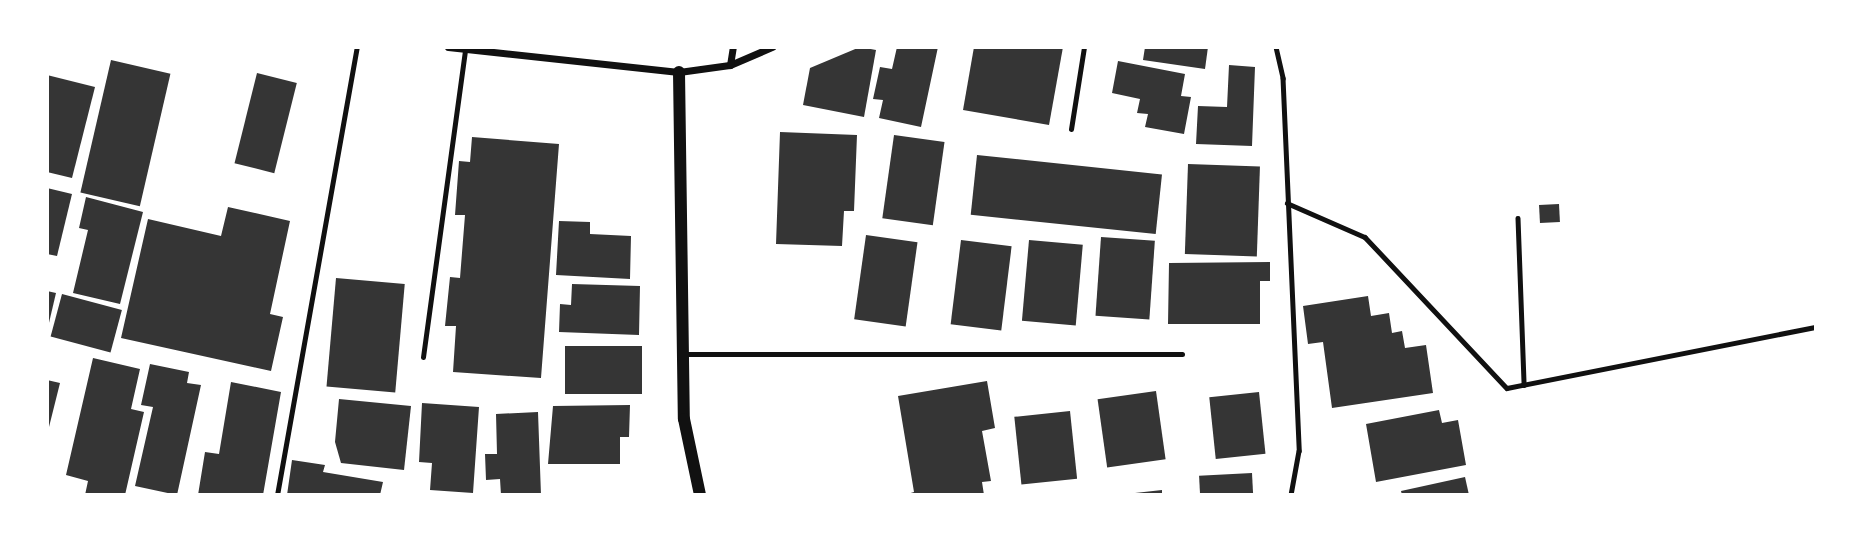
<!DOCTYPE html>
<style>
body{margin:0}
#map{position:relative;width:1863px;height:542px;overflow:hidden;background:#fff;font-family:"Varela Round",sans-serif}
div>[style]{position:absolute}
.building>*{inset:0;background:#353535;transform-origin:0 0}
.path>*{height:4.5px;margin:-2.25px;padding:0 2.25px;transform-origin:2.25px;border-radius:2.25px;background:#111}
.service>*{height:5px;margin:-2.5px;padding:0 2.5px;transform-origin:2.5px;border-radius:2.5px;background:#111}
.minor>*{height:7px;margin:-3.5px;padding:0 3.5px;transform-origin:3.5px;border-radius:3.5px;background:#111}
.tertiary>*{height:12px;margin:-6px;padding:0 6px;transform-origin:6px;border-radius:6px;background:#111}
span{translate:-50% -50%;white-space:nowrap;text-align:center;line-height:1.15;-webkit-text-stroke:6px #fff;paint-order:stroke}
.frame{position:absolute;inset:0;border:49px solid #fff;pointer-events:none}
</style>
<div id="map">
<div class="building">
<div style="clip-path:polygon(860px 47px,876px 50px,864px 117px,803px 105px,810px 68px)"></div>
<div style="clip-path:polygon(897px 47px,938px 47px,921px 127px,879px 118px,883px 100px,873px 99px,880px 67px,892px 69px)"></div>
<div style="clip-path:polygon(974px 47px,1063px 47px,1049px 125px,963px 110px)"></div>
<div style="clip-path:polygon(1145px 47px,1208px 47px,1205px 69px,1143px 60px)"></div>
<div style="left:111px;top:60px;width:61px;height:136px;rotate:13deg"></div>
<div style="clip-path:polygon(1118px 61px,1185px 74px,1181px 96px,1191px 97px,1184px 134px,1145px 127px,1148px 114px,1137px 113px,1140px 99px,1112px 93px)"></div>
<div style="clip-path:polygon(1229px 65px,1255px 67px,1252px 146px,1196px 144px,1198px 106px,1227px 107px)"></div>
<div style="left:257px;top:73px;width:41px;height:93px;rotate:14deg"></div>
<div style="clip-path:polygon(47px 75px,95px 87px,72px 178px,47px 172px)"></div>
<div style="clip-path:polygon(780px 132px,857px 135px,854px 211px,844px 211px,842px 246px,776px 244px)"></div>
<div style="left:894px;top:135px;width:51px;height:84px;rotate:8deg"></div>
<div style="clip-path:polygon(472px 137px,559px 144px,541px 378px,453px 372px,456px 326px,445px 326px,450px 277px,460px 278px,465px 215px,455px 215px,459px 161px,470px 162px)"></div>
<div style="left:977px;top:155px;width:186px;height:60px;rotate:6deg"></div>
<div style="left:1188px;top:164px;width:72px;height:90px;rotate:2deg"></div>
<div style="clip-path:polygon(47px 188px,72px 194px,57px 256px,47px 254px)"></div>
<div style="clip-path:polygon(86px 197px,143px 212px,120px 304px,73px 293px,88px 230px,79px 228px)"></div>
<div style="left:1559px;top:204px;width:18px;height:20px;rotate:87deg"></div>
<div style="clip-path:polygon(228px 207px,290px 221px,270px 314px,283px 317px,271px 371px,121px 338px,148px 219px,221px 236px)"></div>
<div style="clip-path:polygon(559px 221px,590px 222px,590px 234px,631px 236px,630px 279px,556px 275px)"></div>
<div style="left:866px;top:235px;width:52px;height:85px;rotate:8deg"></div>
<div style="left:1101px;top:237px;width:54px;height:79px;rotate:4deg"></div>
<div style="left:961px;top:240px;width:51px;height:85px;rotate:7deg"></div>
<div style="left:1029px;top:240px;width:54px;height:81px;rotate:5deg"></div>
<div style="clip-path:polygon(1270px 262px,1270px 281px,1260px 281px,1260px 324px,1168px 324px,1169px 263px)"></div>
<div style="left:336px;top:278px;width:69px;height:109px;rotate:5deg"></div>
<div style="clip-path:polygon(572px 284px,640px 286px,639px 335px,559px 332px,560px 304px,571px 305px)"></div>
<div style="clip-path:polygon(47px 291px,56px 293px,48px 327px,47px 327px)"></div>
<div style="left:62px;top:294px;width:62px;height:44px;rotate:15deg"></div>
<div style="clip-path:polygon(1368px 296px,1371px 316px,1389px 313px,1392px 333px,1402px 331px,1405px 348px,1426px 345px,1433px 393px,1332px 408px,1323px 342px,1308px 344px,1303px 306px)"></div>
<div style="left:565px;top:346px;width:77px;height:48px"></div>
<div style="clip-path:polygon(93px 358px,140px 369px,131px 409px,144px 412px,125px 495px,85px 495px,88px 481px,66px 475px)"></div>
<div style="clip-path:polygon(150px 364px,189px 372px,187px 383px,201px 385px,177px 495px,135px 486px,153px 407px,141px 405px)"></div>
<div style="clip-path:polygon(47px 380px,60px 383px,48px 431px,47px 431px)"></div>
<div style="clip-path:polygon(987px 381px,995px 428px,982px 431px,991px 481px,982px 482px,984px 495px,904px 495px,914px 492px,898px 396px)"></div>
<div style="clip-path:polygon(231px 382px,281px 392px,263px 495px,198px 495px,205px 452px,219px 454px)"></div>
<div style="left:1156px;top:391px;width:69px;height:59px;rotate:82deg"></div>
<div style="left:1259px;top:392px;width:62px;height:50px;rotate:84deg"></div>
<div style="clip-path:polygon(339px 399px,411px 406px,404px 470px,341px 463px,335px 442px)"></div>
<div style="clip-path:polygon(422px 403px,479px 407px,473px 493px,430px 490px,432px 463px,419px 462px)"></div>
<div style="clip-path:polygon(630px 405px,629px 437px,620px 437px,620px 464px,548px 464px,553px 406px)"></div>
<div style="clip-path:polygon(1439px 410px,1442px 423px,1458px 420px,1466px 465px,1376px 482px,1366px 424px)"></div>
<div style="left:1070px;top:411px;width:68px;height:56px;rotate:84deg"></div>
<div style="clip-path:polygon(538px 412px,541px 495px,501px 495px,500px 479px,486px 480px,485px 454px,497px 454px,496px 414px)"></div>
<div style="clip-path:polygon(292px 460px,325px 465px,323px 472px,383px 482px,380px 495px,287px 495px)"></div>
<div style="left:1252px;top:473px;width:22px;height:53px;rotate:87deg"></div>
<div style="clip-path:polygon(1465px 477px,1469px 495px,1402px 495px,1401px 491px)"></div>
<div style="clip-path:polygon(1162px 490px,1162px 495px,1135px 495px,1135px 493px)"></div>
</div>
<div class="path">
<div style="left:1276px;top:47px;width:32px;rotate:77deg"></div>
<div style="left:1283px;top:78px;width:373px;rotate:87.5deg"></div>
<div style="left:1299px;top:451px;width:45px;rotate:100.3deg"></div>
<div style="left:1287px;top:203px;width:85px;rotate:23.6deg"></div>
<div style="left:1365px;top:237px;width:207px;rotate:46.8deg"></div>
<div style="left:1507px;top:388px;width:315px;rotate:-11.2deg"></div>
<div style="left:1518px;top:218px;width:167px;rotate:87.9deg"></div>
</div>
<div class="service">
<div style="left:1071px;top:129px;width:83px;rotate:-81deg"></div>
<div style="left:683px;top:354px;width:499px"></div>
<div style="left:423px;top:357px;width:311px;rotate:-82.2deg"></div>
<div style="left:277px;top:495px;width:455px;rotate:-79.9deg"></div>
</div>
<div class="minor">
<div style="left:448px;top:47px;width:232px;rotate:6.2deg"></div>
<div style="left:679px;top:72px;width:51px;rotate:-7.8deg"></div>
<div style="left:730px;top:65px;width:46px;rotate:-23.2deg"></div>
<div style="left:730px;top:65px;width:18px;rotate:-81deg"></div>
</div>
<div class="tertiary">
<div style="left:679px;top:72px;width:347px;rotate:89.2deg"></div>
<div style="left:684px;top:419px;width:78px;rotate:78.1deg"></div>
</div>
<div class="frame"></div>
</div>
